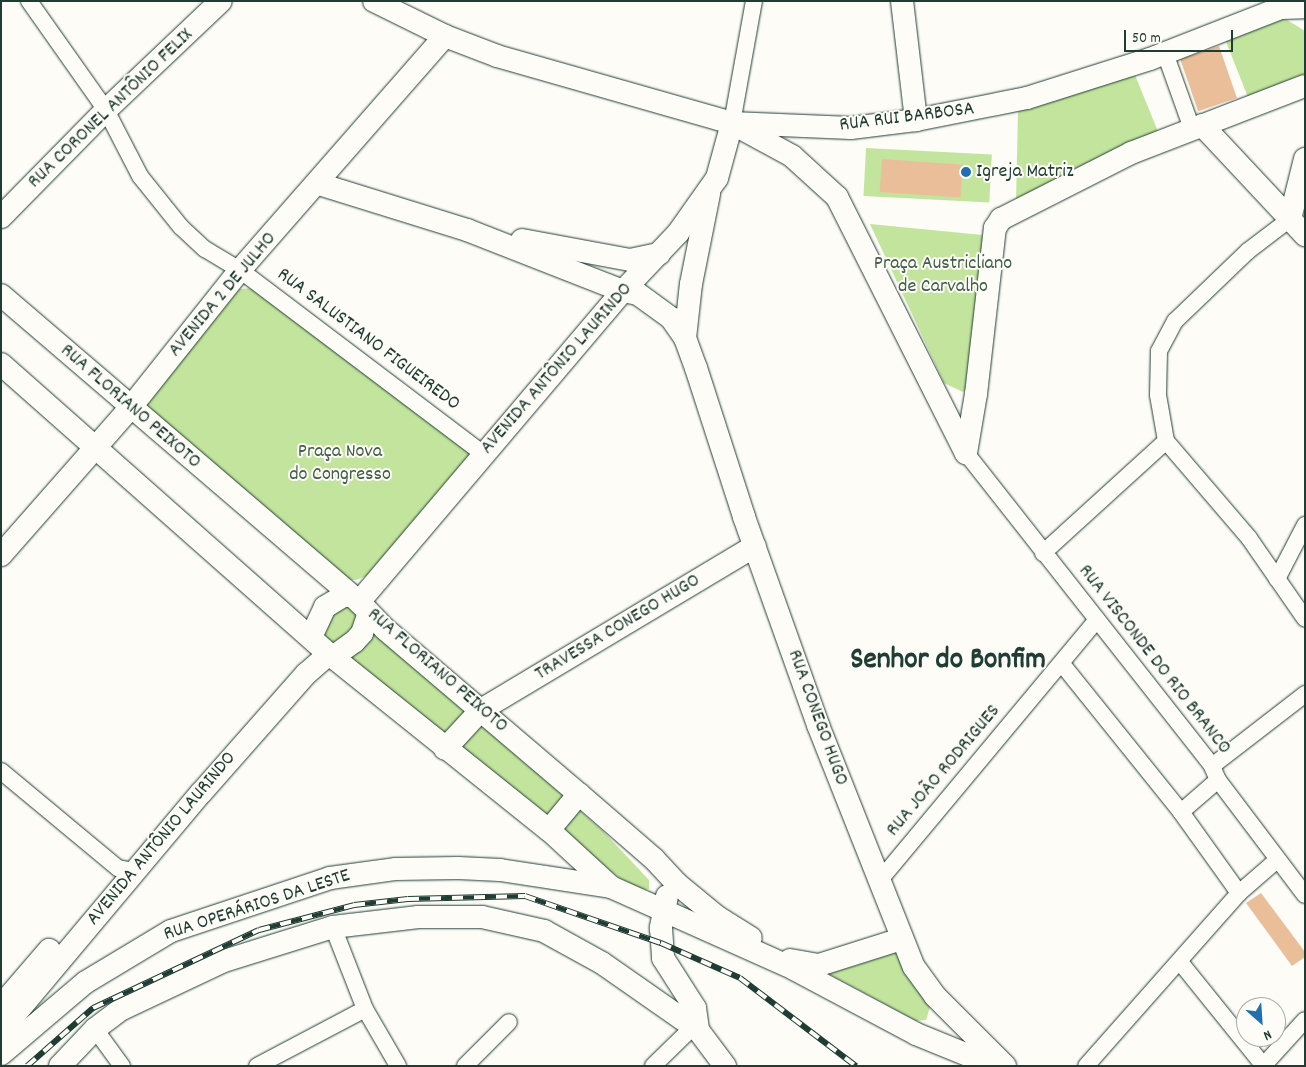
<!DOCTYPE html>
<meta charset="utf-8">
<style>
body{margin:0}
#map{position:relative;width:1306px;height:1067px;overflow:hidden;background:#fdfcf7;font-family:Dekko,sans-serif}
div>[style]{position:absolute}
.green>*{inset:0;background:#c3e49d;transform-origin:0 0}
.building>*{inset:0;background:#e9be99;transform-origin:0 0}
.roads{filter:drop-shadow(0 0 1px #1f3d34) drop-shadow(0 0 1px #1f3d34)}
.street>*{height:16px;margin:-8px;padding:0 8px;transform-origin:8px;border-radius:8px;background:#fdfcf7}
.secondary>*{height:22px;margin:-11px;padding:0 11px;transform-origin:11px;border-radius:11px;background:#fdfcf7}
.rail>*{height:5.5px;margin-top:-2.75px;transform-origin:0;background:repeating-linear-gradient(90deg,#fdfcf7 0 11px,#1f3d34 0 22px);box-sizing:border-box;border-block:1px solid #1f3d34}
.dots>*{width:14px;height:14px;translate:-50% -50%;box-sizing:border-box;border:2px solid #fdfcf7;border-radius:50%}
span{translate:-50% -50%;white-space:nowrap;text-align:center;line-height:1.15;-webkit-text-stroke:4px #fdfcf7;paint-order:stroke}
.street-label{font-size:20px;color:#1f3d34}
.poi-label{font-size:20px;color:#1f3d34}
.left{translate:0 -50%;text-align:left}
.park-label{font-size:20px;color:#405e49}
.town-label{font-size:30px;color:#1f3d34;font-weight:700}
.frame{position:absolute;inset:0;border:2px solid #1f3d34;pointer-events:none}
.north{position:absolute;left:1236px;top:997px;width:50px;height:50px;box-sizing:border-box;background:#fdfcf7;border:1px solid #a4b0a9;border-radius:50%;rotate:154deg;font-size:14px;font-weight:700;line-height:20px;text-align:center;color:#1f3d34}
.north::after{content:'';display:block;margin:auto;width:18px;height:22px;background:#1f6fb2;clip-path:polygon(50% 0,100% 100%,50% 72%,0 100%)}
.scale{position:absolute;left:1124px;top:30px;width:109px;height:22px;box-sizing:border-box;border:2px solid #1f3d34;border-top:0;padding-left:6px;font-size:15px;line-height:18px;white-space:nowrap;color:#1f3d34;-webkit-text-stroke:4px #fdfcf7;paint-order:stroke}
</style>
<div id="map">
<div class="green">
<div style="clip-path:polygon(1284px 18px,1305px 31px,1305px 78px,1249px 100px,1225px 39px)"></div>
<div style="clip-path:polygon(1135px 75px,1159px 134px,1016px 202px,1018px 111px)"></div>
<div style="left:866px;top:148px;width:126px;height:48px;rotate:3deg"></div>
<div style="clip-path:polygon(870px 224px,993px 236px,973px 386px,963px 392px,944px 383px)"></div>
<div style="clip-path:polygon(255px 288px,474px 452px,366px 576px,356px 580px,337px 579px,143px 408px,238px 289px)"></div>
<div style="clip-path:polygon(343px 602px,603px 831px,649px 880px,649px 889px,636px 891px,515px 797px,317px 635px)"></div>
<div style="clip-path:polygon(903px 950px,930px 1007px,926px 1020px,916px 1021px,829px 974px)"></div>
</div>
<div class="building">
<div style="left:1219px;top:46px;width:55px;height:41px;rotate:71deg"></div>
<div style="left:882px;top:159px;width:81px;height:33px;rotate:4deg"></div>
<div style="clip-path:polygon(1261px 893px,1305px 952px,1305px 957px,1292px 966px,1246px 903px)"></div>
</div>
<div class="roads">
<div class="street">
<div style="left:29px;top:1px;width:133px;rotate:54.8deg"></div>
<div style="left:106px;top:110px;width:74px;rotate:62.7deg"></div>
<div style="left:140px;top:176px;width:65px;rotate:51.2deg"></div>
<div style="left:181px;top:227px;width:33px;rotate:43deg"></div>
<div style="left:205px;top:249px;width:41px;rotate:31deg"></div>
<div style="left:240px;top:270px;width:305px;rotate:37.1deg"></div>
<div style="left:1165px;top:53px;width:81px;rotate:70.4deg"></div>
<div style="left:732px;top:123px;width:124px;rotate:-79.8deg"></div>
<div style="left:1290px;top:219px;width:53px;rotate:142.7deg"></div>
<div style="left:1248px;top:251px;width:101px;rotate:136.2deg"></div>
<div style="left:1175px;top:321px;width:34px;rotate:118deg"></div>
<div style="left:1159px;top:351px;width:44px;rotate:91.3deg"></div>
<div style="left:1158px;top:395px;width:47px;rotate:80.1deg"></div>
<div style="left:1166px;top:441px;width:128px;rotate:49.4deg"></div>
<div style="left:1249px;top:538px;width:98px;rotate:55.3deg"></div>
<div style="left:966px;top:453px;width:398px;rotate:51.8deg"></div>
<div style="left:1212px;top:766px;width:15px;rotate:67deg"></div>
<div style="left:1218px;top:780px;width:144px;rotate:52.9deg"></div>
<div style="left:1043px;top:553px;width:166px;rotate:-42.3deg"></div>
<div style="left:1277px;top:579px;width:61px;rotate:-62.6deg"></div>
<div style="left:1062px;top:664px;width:190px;rotate:51.2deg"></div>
<div style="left:1181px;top:812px;width:100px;rotate:54.4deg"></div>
<div style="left:1212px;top:766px;width:118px;rotate:-37.7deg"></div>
<div style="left:1px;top:771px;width:152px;rotate:39.7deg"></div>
<div style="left:118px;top:868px;width:16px;rotate:11deg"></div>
<div style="left:1181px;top:812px;width:49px;rotate:-40.9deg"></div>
<div style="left:880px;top:880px;width:339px;rotate:-50.2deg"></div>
<div style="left:333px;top:927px;width:88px;rotate:68.7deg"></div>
<div style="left:365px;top:1009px;width:66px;rotate:59.9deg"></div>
<div style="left:1180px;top:962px;width:132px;rotate:51.1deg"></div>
<div style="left:95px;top:1029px;width:46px;rotate:53.9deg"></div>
<div style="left:257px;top:1066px;width:122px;rotate:-27.8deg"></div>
<div style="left:465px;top:1066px;width:62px;rotate:-45deg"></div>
<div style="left:653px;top:1066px;width:56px;rotate:-44.3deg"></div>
<div style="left:1086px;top:1066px;width:231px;rotate:-48.5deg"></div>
<div style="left:1239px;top:893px;width:50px;rotate:-41deg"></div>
<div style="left:1263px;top:1066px;width:62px;rotate:-47.6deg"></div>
</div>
<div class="secondary">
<div style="left:374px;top:1px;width:79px;rotate:26.2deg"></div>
<div style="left:445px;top:36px;width:56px;rotate:21deg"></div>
<div style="left:497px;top:56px;width:244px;rotate:15.9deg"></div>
<div style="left:732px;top:123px;width:119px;rotate:2.4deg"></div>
<div style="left:851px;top:128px;width:65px;rotate:-7deg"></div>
<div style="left:916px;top:120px;width:113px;rotate:-11.2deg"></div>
<div style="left:1027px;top:98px;width:129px;rotate:-17.6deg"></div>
<div style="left:1150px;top:59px;width:141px;rotate:-21.3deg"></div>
<div style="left:1281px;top:8px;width:24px;rotate:-2deg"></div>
<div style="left:902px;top:1px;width:120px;rotate:83.3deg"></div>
<div style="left:1202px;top:125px;width:151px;rotate:46.9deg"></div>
<div style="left:737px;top:126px;width:63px;rotate:28.6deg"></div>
<div style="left:792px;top:156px;width:61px;rotate:42.3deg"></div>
<div style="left:837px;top:197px;width:287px;rotate:63.3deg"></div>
<div style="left:319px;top:184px;width:155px;rotate:17.3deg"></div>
<div style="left:467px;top:230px;width:168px;rotate:21.4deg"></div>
<div style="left:623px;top:291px;width:15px;rotate:11deg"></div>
<div style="left:638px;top:294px;width:41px;rotate:36deg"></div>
<div style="left:671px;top:318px;width:24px;rotate:55deg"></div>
<div style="left:685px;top:338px;width:32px;rotate:70deg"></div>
<div style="left:696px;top:368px;width:157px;rotate:72.1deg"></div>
<div style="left:744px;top:517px;width:221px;rotate:70.4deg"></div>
<div style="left:818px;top:725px;width:260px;rotate:68.4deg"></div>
<div style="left:914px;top:967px;width:36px;rotate:54deg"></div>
<div style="left:935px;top:996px;width:99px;rotate:45deg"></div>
<div style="left:1px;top:217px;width:150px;rotate:-45.5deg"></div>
<div style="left:106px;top:110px;width:158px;rotate:-43.5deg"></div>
<div style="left:1290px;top:219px;width:62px;rotate:-76deg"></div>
<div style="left:522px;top:240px;width:110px;rotate:10.5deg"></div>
<div style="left:630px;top:260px;width:30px;rotate:-12deg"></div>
<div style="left:1px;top:295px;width:472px;rotate:40.6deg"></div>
<div style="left:359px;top:602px;width:37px;rotate:46deg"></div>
<div style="left:385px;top:629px;width:255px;rotate:40.4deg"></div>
<div style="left:579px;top:794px;width:99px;rotate:40.9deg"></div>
<div style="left:654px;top:859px;width:33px;rotate:47deg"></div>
<div style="left:676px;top:883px;width:52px;rotate:39.5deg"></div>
<div style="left:716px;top:916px;width:41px;rotate:32.2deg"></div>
<div style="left:685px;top:338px;width:54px;rotate:-83.7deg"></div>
<div style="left:691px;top:284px;width:92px;rotate:-78.7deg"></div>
<div style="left:1px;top:364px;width:438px;rotate:41.5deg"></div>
<div style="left:329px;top:654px;width:282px;rotate:38.7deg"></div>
<div style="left:549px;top:830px;width:84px;rotate:42.6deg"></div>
<div style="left:611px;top:887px;width:201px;rotate:24.1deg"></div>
<div style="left:794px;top:969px;width:138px;rotate:28deg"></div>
<div style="left:916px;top:1034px;width:85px;rotate:22.1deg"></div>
<div style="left:966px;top:453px;width:60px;rotate:-80.4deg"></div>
<div style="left:976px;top:394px;width:167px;rotate:-83.5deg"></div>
<div style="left:995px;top:228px;width:11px;rotate:-56deg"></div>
<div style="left:1001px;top:219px;width:146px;rotate:-26.9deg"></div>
<div style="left:1131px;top:153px;width:186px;rotate:-21.1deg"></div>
<div style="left:1px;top:555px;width:197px;rotate:-48.7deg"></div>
<div style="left:131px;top:407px;width:175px;rotate:-51.5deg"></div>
<div style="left:240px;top:270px;width:311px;rotate:-48.8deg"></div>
<div style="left:359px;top:602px;width:408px;rotate:-49.7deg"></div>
<div style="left:623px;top:291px;width:80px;rotate:-46.5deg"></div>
<div style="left:678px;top:233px;width:67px;rotate:-54.7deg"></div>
<div style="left:717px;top:178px;width:57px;rotate:-74.7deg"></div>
<div style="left:311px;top:637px;width:33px;rotate:-65deg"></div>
<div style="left:325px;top:607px;width:21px;rotate:-31deg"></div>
<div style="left:343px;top:596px;width:6px"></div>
<div style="left:333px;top:657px;width:26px;rotate:-36deg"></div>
<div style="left:354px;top:642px;width:12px;rotate:-48deg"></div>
<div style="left:362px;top:633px;width:21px;rotate:-71deg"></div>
<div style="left:445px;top:749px;width:53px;rotate:-47.3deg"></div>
<div style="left:481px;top:710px;width:319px;rotate:-30.9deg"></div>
<div style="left:549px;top:830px;width:47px;rotate:-50.2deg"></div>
<div style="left:667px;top:896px;width:33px;rotate:101deg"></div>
<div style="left:661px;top:928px;width:30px;rotate:86deg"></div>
<div style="left:663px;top:958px;width:59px;rotate:57.4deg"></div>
<div style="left:695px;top:1008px;width:22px;rotate:82deg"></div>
<div style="left:790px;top:960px;width:29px;rotate:10deg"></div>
<div style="left:819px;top:965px;width:83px;rotate:-17.6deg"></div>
<div style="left:898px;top:940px;width:5px;rotate:22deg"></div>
<div style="left:1px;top:1006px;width:74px;rotate:-49.4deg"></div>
<div style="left:1px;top:1031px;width:311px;rotate:-50deg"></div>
<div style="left:201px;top:793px;width:159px;rotate:-48.6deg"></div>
<div style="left:306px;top:674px;width:30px;rotate:-41deg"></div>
<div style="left:1px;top:1054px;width:111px;rotate:-40.3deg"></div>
<div style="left:86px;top:982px;width:99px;rotate:-31deg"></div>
<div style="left:171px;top:931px;width:168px;rotate:-18.4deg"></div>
<div style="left:330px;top:878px;width:67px;rotate:-7.8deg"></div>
<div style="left:396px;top:869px;width:62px;rotate:-0.9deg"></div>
<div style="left:458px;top:868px;width:42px;rotate:2.7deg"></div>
<div style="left:500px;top:870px;width:112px;rotate:8.7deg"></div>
<div style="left:60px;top:1066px;width:51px;rotate:-46.6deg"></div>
<div style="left:95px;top:1029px;width:34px;rotate:-37deg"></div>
<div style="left:122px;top:1009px;width:113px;rotate:-25.2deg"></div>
<div style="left:224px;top:961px;width:114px;rotate:-17.3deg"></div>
<div style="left:333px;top:927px;width:86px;rotate:-6.7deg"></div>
<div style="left:418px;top:917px;width:64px"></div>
<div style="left:482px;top:917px;width:64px;rotate:12.7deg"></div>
<div style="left:544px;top:931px;width:66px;rotate:28.9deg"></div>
<div style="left:602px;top:963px;width:117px;rotate:34.9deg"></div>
<div style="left:698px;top:1030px;width:45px;rotate:53.1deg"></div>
</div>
</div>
<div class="rail">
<div style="left:27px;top:1066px;width:88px;rotate:-41.3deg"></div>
<div style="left:93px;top:1008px;width:183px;rotate:-25.2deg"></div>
<div style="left:259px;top:930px;width:98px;rotate:-14.7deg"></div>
<div style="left:354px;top:905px;width:54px;rotate:-6.3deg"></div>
<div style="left:408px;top:899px;width:117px;rotate:-1.5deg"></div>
<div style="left:525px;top:896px;width:144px;rotate:19.1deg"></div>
<div style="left:661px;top:943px;width:86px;rotate:23.9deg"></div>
<div style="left:740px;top:978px;width:146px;rotate:37.2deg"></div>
</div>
<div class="dots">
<div style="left:966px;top:172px;background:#1f6fb2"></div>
</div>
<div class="street-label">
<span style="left:111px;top:109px;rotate:-44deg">RUA CORONEL ANTÔNIO FELIX</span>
<span style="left:907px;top:118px;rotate:-7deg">RUA RUI BARBOSA</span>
<span style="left:223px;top:295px;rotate:-50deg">AVENIDA 2 DE JULHO</span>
<span style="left:368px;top:340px;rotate:37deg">RUA SALUSTIANO FIGUEIREDO</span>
<span style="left:557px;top:369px;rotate:-49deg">AVENIDA ANTÔNIO LAURINDO</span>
<span style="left:130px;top:407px;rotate:41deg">RUA FLORIANO PEIXOTO</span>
<span style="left:618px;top:628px;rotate:-31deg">TRAVESSA CONEGO HUGO</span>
<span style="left:1154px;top:660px;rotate:52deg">RUA VISCONDE DO RIO BRANCO</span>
<span style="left:437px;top:671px;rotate:41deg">RUA FLORIANO PEIXOTO</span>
<span style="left:817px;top:718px;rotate:70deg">RUA CONEGO HUGO</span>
<span style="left:944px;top:771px;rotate:-50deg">RUA JOÃO RODRIGUES</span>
<span style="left:162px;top:839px;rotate:-50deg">AVENIDA ANTÔNIO LAURINDO</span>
<span style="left:257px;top:906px;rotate:-18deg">RUA OPERÁRIOS DA LESTE</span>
</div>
<div class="poi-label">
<span class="left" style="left:976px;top:172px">Igreja Matriz</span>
</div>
<div class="park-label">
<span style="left:943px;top:276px">Praça Austricliano<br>de Carvalho</span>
<span style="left:340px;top:464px">Praça Nova<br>do Congresso</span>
</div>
<div class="town-label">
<span style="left:948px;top:662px">Senhor do Bonfim</span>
</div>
<div class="frame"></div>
<div class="north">N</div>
<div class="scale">50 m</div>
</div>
